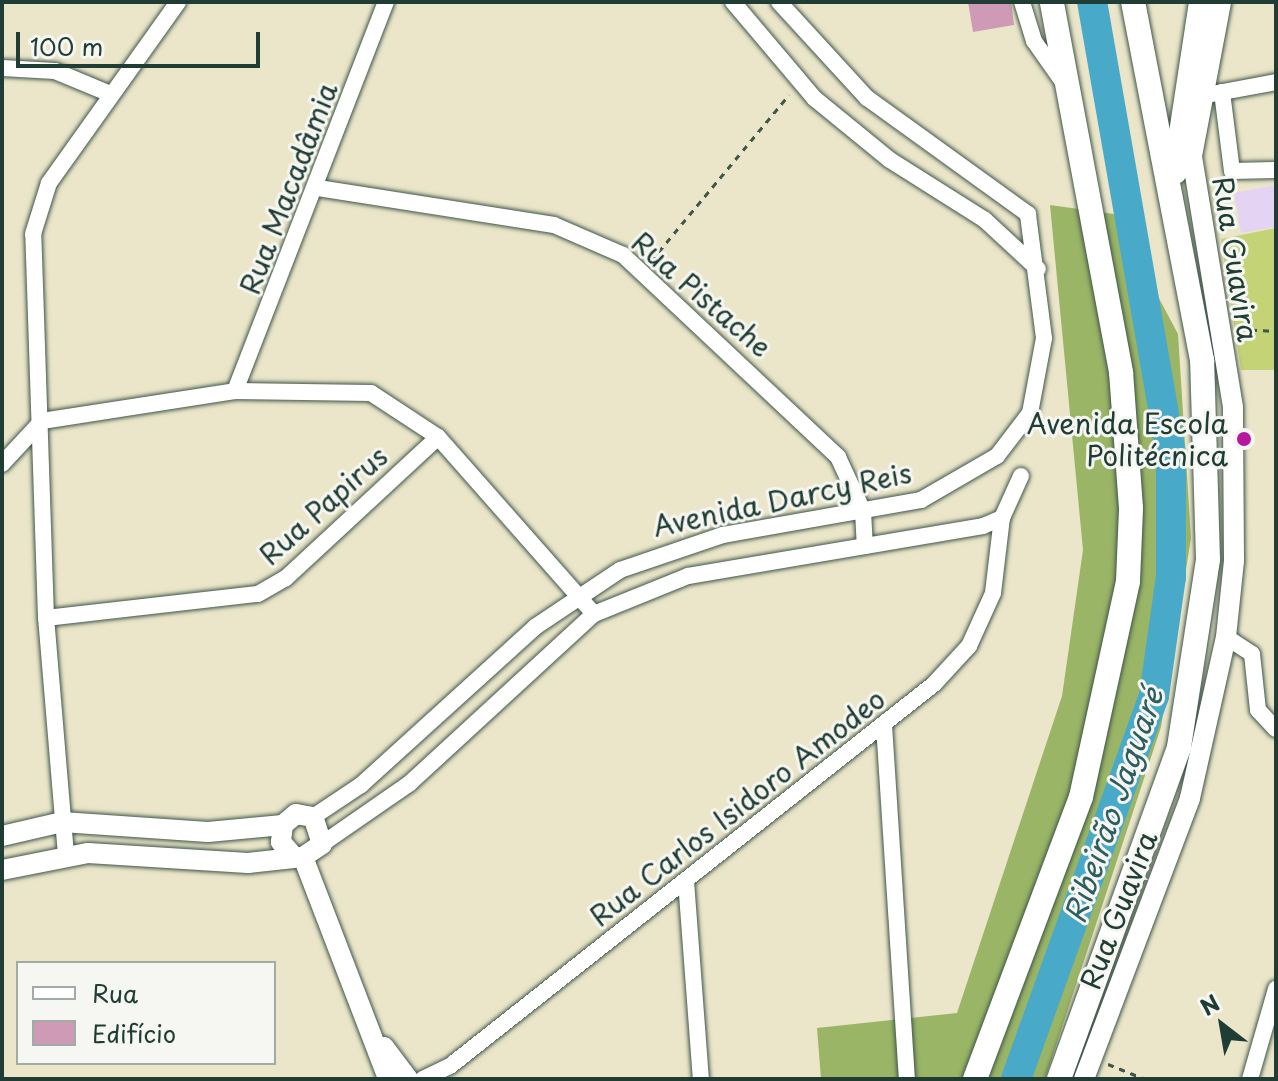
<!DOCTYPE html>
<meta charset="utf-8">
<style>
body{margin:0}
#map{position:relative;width:1278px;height:1081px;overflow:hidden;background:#ebe6c9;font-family:"Playpen Sans",sans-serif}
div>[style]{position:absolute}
.built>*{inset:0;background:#e4d3f2}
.green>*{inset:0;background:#c3d375}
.forest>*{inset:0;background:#9ab566}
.river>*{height:30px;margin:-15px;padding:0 15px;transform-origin:15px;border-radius:15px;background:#49a9c8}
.building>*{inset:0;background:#cf9ab6}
.path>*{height:3px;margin-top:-1.5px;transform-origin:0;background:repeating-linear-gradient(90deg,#3e564a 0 6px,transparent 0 12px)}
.roads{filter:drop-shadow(0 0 2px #3e564a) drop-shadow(0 0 2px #3e564a)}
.minor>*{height:16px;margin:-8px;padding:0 8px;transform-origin:8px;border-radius:8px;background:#fff}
.major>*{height:20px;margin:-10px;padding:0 10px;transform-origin:10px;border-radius:10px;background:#fff}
.highway>*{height:24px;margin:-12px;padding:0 12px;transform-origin:12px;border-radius:12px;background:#fff}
.dots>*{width:22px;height:22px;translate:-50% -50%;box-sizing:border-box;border:4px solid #f6f6f2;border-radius:50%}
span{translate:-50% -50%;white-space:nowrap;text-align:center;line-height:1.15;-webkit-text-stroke:6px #f6f6f2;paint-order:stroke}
.street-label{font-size:28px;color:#1f3d34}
.poi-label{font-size:28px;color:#1f3d34}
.right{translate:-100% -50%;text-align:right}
.water-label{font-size:30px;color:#2c5d60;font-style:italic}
.frame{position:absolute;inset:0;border:4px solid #1f3d34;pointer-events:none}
.legend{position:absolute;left:16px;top:961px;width:260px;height:104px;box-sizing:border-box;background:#f6f6f2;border:2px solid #a0aca6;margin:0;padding:10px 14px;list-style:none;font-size:24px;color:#1f3d34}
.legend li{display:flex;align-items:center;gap:16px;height:40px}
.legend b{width:40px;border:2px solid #a0aca6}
.north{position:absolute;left:1182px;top:985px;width:80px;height:80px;-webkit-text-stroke:6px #f6f6f2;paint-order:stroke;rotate:329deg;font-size:22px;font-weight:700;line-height:32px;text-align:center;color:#1f3d34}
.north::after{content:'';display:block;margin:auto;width:28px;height:36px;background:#1f3d34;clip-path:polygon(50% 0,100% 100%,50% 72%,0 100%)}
.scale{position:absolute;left:16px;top:32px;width:244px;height:36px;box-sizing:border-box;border:4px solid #1f3d34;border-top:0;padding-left:10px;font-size:24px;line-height:28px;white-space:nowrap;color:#1f3d34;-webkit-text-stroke:6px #f6f6f2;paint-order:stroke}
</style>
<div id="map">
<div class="built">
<div style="clip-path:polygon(1276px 185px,1276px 227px,1241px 233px,1234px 193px)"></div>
</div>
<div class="green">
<div style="clip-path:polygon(1276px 228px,1276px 370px,1241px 370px,1221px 239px)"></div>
</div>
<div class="forest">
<div style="clip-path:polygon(1050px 205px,1114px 214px,1178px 334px,1191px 538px,1161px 727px,1045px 1079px,821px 1079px,817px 1028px,957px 1013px,1062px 696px,1083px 550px)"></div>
</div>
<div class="river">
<div style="left:1016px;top:1079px;width:407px;rotate:-70.2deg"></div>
<div style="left:1154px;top:696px;width:120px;rotate:-81.9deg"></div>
<div style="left:1171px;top:577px;width:123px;rotate:-90deg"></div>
<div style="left:1171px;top:454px;width:459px;rotate:-99.9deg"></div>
</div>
<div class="building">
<div style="clip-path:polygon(968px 2px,1011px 2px,1014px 25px,973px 32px)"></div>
</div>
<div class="path">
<div style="left:651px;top:261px;width:216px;rotate:-50.3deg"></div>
<div style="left:1239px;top:329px;width:37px;rotate:3deg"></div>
<div style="left:1108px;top:1064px;width:40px;rotate:22deg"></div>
</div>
<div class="roads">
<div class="minor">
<div style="left:733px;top:2px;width:126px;rotate:49.8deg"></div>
<div style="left:814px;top:98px;width:98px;rotate:39.2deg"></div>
<div style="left:890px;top:160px;width:112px;rotate:32.3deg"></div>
<div style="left:985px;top:220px;width:72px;rotate:42.8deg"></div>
<div style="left:1022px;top:2px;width:41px;rotate:72.9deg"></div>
<div style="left:1034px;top:41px;width:54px;rotate:54.8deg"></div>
<div style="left:2px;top:68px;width:53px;rotate:3.2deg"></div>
<div style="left:55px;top:71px;width:57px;rotate:22.5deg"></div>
<div style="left:1222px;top:92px;width:80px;rotate:82.8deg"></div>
<div style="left:1232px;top:171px;width:42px;rotate:-1.4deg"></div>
<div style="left:1212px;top:94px;width:65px;rotate:-10.6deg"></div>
<div style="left:318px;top:188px;width:239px;rotate:8.9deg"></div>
<div style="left:554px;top:225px;width:75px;rotate:23.5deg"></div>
<div style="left:623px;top:255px;width:295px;rotate:43.2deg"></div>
<div style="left:838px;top:457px;width:60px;rotate:65.2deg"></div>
<div style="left:863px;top:511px;width:35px;rotate:87deg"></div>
<div style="left:235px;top:391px;width:417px;rotate:-68.8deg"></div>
<div style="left:2px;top:464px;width:59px;rotate:-47.1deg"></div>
<div style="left:42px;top:421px;width:195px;rotate:-8.8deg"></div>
<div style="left:235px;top:391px;width:136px;rotate:0.8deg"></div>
<div style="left:371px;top:393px;width:80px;rotate:33.3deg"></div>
<div style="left:438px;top:437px;width:236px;rotate:48.6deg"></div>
<div style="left:46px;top:618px;width:213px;rotate:-6.5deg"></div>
<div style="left:258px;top:594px;width:32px;rotate:-30deg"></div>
<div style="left:286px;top:578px;width:207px;rotate:-42.8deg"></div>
<div style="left:1226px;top:637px;width:31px;rotate:33deg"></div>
<div style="left:1252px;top:654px;width:56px;rotate:83.9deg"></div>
<div style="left:1258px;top:710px;width:26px;rotate:47deg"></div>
<div style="left:884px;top:725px;width:355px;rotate:86.3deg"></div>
<div style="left:313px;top:817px;width:58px;rotate:-33.7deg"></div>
<div style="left:361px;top:785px;width:235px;rotate:-42.2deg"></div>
<div style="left:535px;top:627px;width:102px;rotate:-33.8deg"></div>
<div style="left:620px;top:570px;width:109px;rotate:-18.8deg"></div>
<div style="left:723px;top:535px;width:201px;rotate:-10deg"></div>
<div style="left:921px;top:500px;width:88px;rotate:-30.1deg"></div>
<div style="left:997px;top:456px;width:54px;rotate:-52.5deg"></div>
<div style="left:1030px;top:413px;width:76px;rotate:-79.4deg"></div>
<div style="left:1044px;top:338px;width:125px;rotate:-97.4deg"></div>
<div style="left:1028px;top:214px;width:198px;rotate:-144.2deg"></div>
<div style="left:867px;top:98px;width:130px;rotate:-132.5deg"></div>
<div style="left:322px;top:844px;width:107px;rotate:-34.7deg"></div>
<div style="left:410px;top:783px;width:250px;rotate:-42.6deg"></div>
<div style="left:594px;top:614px;width:101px;rotate:-22deg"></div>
<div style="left:688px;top:576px;width:299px;rotate:-9.6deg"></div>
<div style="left:983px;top:526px;width:21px;rotate:-23deg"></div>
<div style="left:1002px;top:518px;width:46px;rotate:-65.7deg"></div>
<div style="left:66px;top:855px;width:238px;rotate:-94.8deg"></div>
<div style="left:46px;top:618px;width:384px;rotate:-91.9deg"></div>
<div style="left:33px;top:234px;width:53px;rotate:-72.6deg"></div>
<div style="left:49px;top:183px;width:222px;rotate:-54.5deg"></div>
<div style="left:686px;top:881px;width:199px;rotate:85.7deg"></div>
<div style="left:423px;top:1079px;width:30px;rotate:-26deg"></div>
<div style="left:450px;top:1066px;width:617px;rotate:-38.28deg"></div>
<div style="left:934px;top:684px;width:52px;rotate:-47.4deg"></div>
<div style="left:969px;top:646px;width:58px;rotate:-65.6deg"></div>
<div style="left:993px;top:593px;width:76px;rotate:-83.2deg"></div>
<div style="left:1250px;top:1079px;width:94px;rotate:-73.9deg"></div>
</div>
<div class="major">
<div style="left:2px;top:836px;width:62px;rotate:-13.1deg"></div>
<div style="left:62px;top:822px;width:146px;rotate:3.9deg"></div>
<div style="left:208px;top:832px;width:75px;rotate:-5.3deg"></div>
<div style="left:303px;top:857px;width:238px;rotate:69deg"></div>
<div style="left:2px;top:870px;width:88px;rotate:-11.2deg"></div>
<div style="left:88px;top:853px;width:160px;rotate:3.6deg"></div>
<div style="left:248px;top:863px;width:55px;rotate:-6.2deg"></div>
<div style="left:303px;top:857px;width:23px;rotate:-34deg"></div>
<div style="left:322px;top:844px;width:28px;rotate:-108deg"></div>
<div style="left:313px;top:817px;width:17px;rotate:-170deg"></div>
<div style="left:296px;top:814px;width:17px;rotate:140deg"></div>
<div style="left:283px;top:825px;width:17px;rotate:97deg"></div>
<div style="left:281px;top:842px;width:18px;rotate:49deg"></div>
<div style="left:384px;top:1047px;width:40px;rotate:53deg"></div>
<div style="left:1084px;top:1079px;width:300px;rotate:-69.3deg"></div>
<div style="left:1190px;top:798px;width:165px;rotate:-77.4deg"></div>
<div style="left:1226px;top:637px;width:76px;rotate:-84deg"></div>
<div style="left:1234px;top:561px;width:154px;rotate:-90.4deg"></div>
<div style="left:1233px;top:407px;width:254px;rotate:-99.3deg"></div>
<div style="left:1192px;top:156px;width:157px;rotate:-79.3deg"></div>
</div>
<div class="highway">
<div style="left:1175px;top:172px;width:172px;rotate:-81.3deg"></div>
<div style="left:975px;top:1079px;width:301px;rotate:-69.4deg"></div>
<div style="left:1081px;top:797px;width:221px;rotate:-77.7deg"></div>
<div style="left:1128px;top:581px;width:73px;rotate:-87.6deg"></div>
<div style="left:1131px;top:508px;width:136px;rotate:-94.2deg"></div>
<div style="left:1121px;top:372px;width:376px;rotate:-100.6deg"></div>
<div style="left:1059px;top:1079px;width:353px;rotate:-70.1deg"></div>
<div style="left:1179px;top:747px;width:190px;rotate:-81.2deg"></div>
<div style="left:1208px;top:559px;width:199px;rotate:-91.7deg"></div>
<div style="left:1202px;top:360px;width:365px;rotate:-100.9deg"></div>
</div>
</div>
<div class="dots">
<div style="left:1244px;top:439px;background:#b5179e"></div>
</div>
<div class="street-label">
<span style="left:288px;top:188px;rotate:-69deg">Rua Macadâmia</span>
<span style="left:1236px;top:259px;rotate:81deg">Rua Guavira</span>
<span style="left:702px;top:294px;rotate:41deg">Rua Pistache</span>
<span style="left:782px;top:499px;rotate:-12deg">Avenida Darcy Reis</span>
<span style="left:323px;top:505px;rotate:-42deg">Rua Papirus</span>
<span style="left:737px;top:807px;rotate:-38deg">Rua Carlos Isidoro Amodeo</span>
<span style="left:1118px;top:910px;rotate:-69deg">Rua Guavira</span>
</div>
<div class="poi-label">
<span class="right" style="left:1228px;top:439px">Avenida Escola<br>Politécnica</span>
</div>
<div class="water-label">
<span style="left:1113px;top:805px;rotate:-71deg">Ribeirão Jaguaré</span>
</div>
<div class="frame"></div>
<ul class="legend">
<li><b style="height:10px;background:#fff"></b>Rua</li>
<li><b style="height:22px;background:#cf9ab6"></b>Edifício</li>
</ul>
<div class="north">N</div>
<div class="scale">100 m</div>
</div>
